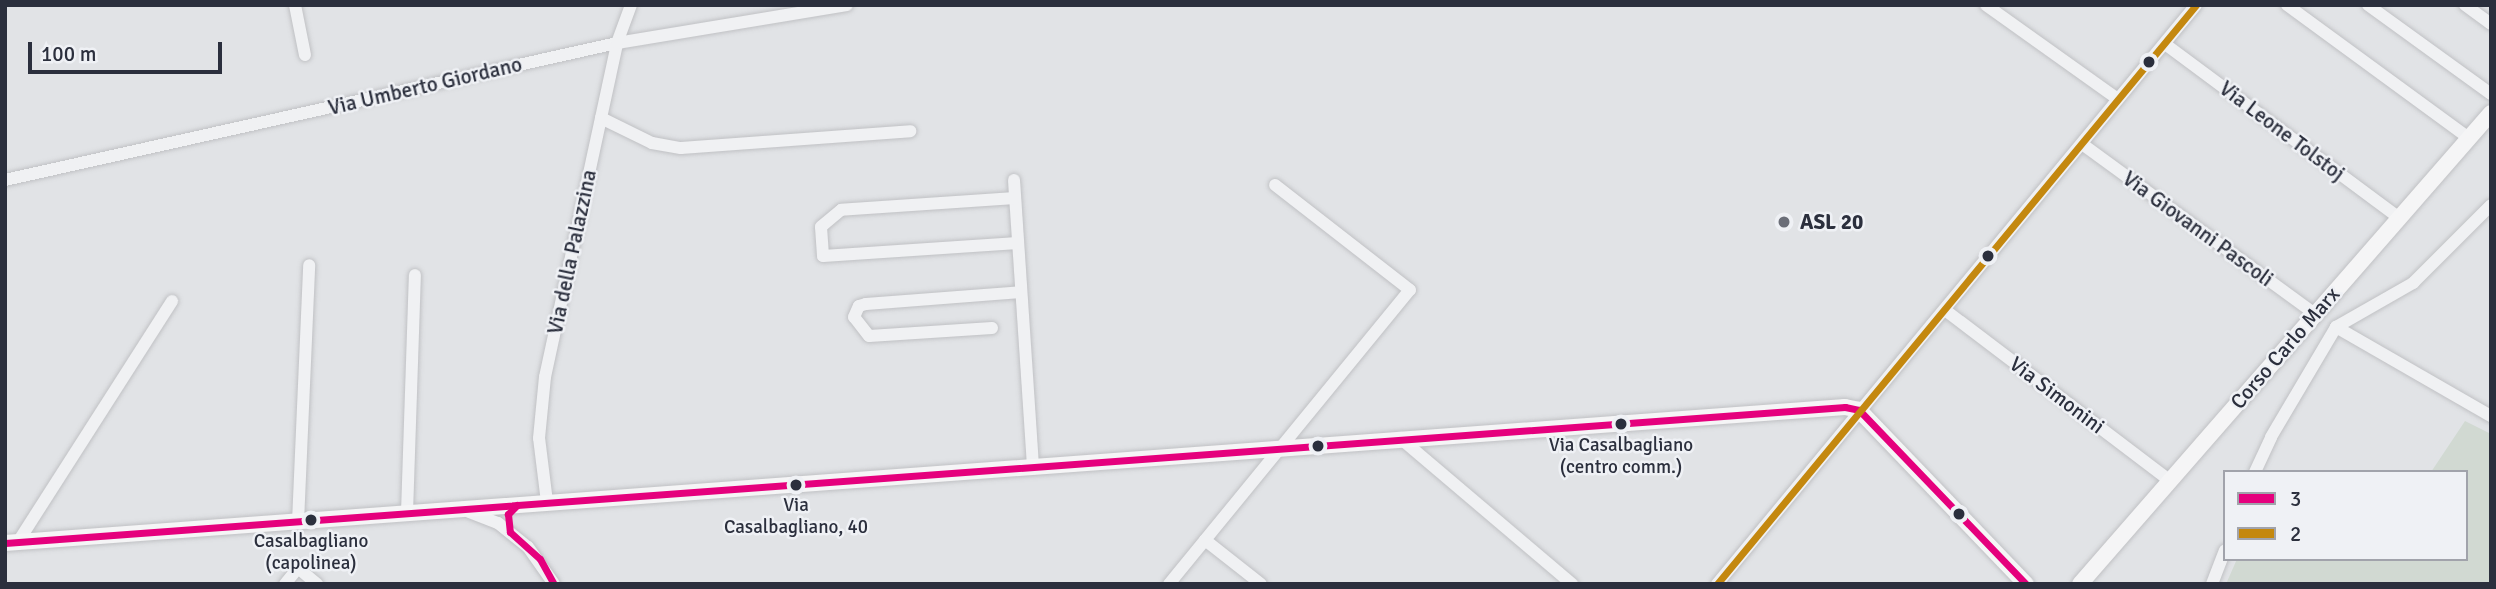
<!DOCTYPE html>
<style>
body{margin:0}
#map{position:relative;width:2496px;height:589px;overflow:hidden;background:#e1e3e6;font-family:Signika,sans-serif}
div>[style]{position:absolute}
.green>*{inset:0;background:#d1d9d2}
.roads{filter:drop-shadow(0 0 2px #c0c1c4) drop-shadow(0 0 2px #c0c1c4)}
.minor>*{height:12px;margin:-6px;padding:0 6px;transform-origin:6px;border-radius:6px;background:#f0f1f3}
.major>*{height:16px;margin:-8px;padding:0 8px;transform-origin:8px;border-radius:8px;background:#f5f5f6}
.bus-1>*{height:7px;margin:-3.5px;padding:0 3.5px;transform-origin:3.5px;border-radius:3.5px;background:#e5007d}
.bus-2>*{height:7px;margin:-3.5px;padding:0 3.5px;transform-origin:3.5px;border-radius:3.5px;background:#c4880f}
.dots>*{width:19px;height:19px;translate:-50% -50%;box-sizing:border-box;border:4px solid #eff1f5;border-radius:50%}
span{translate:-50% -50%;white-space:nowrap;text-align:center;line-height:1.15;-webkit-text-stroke:5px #eff1f5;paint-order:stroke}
.bus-label{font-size:19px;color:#2b2f3d}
.street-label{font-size:21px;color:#2b2f3d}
.poi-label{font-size:21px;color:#2b2f3d;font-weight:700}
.left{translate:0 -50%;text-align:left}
.frame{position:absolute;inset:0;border:7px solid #2b2f3d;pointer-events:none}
.legend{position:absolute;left:2223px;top:470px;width:245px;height:91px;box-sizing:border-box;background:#eff1f5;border:2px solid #a1a3ab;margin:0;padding:9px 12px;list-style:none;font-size:21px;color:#2b2f3d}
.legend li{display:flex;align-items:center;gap:14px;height:35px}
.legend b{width:35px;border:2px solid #a1a3ab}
.scale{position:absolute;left:28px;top:42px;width:194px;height:32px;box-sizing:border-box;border:4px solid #2b2f3d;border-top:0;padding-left:9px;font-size:21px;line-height:24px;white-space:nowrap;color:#2b2f3d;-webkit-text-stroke:5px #eff1f5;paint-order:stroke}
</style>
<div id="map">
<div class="green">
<div style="clip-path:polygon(2465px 421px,2491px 434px,2491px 584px,2226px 584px,2237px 559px,2466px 559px,2466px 472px,2431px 472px)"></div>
</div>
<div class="roads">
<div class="minor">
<div style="left:295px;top:5px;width:51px;rotate:78.7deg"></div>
<div style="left:1986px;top:5px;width:162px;rotate:35.5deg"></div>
<div style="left:2287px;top:5px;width:225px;rotate:36.2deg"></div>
<div style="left:2368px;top:5px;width:152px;rotate:35.9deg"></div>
<div style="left:2465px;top:5px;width:32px;rotate:36deg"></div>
<div style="left:2165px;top:44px;width:292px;rotate:36.6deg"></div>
<div style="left:601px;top:118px;width:57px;rotate:26.1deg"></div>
<div style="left:652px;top:143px;width:29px;rotate:10deg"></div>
<div style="left:681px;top:148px;width:230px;rotate:-4.2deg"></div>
<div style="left:2082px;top:144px;width:288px;rotate:36.1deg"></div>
<div style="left:5px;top:180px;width:627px;rotate:-12.62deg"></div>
<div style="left:617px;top:43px;width:233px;rotate:-9.4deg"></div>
<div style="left:1014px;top:180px;width:287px;rotate:86.2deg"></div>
<div style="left:1015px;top:198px;width:174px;rotate:176.1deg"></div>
<div style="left:841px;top:210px;width:26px;rotate:140deg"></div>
<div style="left:821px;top:227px;width:29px;rotate:86deg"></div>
<div style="left:823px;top:256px;width:195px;rotate:-3.8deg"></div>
<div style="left:1945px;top:310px;width:281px;rotate:37.2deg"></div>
<div style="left:2336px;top:327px;width:179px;rotate:29.9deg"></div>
<div style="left:992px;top:328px;width:123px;rotate:176.3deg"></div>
<div style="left:869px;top:336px;width:24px;rotate:-128deg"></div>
<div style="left:854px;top:317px;width:12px;rotate:-66deg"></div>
<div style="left:859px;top:306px;width:7px;rotate:-16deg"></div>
<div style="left:866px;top:304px;width:155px;rotate:-4.4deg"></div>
<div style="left:1400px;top:438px;width:226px;rotate:40.3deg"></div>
<div style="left:2255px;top:472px;width:38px;rotate:-65deg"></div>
<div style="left:2271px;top:437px;width:128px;rotate:-59.4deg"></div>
<div style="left:2336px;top:327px;width:89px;rotate:-29.7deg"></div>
<div style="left:2413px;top:283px;width:110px;rotate:-45deg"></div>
<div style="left:547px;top:502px;width:64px;rotate:-97.1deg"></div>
<div style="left:539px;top:438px;width:61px;rotate:-84.4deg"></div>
<div style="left:545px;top:377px;width:342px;rotate:-77.8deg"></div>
<div style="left:617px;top:43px;width:40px;rotate:-69.8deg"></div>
<div style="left:469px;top:512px;width:31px;rotate:21deg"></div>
<div style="left:498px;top:523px;width:38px;rotate:39deg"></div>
<div style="left:528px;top:547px;width:45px;rotate:54.9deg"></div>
<div style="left:407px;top:513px;width:238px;rotate:-88.1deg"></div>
<div style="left:298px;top:522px;width:257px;rotate:-87.5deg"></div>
<div style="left:1205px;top:540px;width:71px;rotate:38.2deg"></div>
<div style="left:18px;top:542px;width:286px;rotate:-57.4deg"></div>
<div style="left:285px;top:584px;width:21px;rotate:-51deg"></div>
<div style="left:298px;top:568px;width:25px;rotate:40deg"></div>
<div style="left:1169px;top:584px;width:380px;rotate:-50.7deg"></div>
<div style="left:1410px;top:290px;width:171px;rotate:-142.1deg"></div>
<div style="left:1717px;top:584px;width:751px;rotate:-50.4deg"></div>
<div style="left:2212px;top:584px;width:36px;rotate:-69deg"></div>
</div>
<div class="major">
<div style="left:5px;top:543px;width:1845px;rotate:-4.23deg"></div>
<div style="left:1845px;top:407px;width:14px;rotate:12deg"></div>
<div style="left:1859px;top:410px;width:241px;rotate:46.2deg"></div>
<div style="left:2080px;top:584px;width:625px;rotate:-48.89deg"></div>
</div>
</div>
<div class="bus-1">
<div style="left:517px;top:505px;width:13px;rotate:135deg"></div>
<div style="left:508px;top:514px;width:18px;rotate:84deg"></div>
<div style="left:510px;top:532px;width:40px;rotate:42deg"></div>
<div style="left:540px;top:559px;width:29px;rotate:61deg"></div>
<div style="left:5px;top:543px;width:1845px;rotate:-4.23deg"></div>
<div style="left:1845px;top:407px;width:14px;rotate:12deg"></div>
<div style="left:1859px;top:410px;width:241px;rotate:46.2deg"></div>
</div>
<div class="bus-2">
<div style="left:1717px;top:584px;width:751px;rotate:-50.4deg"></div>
</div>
<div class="dots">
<div style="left:2149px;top:62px;background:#2b2f3d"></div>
<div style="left:1784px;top:222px;background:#6b6e78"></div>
<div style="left:1988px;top:256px;background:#2b2f3d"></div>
<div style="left:1621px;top:424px;background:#2b2f3d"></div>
<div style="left:1318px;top:446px;background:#2b2f3d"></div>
<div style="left:796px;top:485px;background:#2b2f3d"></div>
<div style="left:1959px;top:514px;background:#2b2f3d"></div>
<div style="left:311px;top:520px;background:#2b2f3d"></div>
</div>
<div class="bus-label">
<span style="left:1621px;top:457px">Via Casalbagliano<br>(centro comm.)</span>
<span style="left:796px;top:517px">Via<br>Casalbagliano, 40</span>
<span style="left:311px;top:553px">Casalbagliano<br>(capolinea)</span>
</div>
<div class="street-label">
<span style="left:425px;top:86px;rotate:-13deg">Via Umberto Giordano</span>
<span style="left:2282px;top:131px;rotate:37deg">Via Leone Tolstoj</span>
<span style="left:2198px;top:229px;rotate:36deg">Via Giovanni Pascoli</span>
<span style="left:572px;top:252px;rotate:-78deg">Via della Palazzina</span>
<span style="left:2285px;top:348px;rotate:-49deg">Corso Carlo Marx</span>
<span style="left:2057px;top:395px;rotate:37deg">Via Simonini</span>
</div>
<div class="poi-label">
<span class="left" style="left:1800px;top:222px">ASL 20</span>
</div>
<div class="frame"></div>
<ul class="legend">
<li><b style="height:9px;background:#e5007d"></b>3</li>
<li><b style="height:9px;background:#c4880f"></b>2</li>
</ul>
<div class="scale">100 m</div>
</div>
